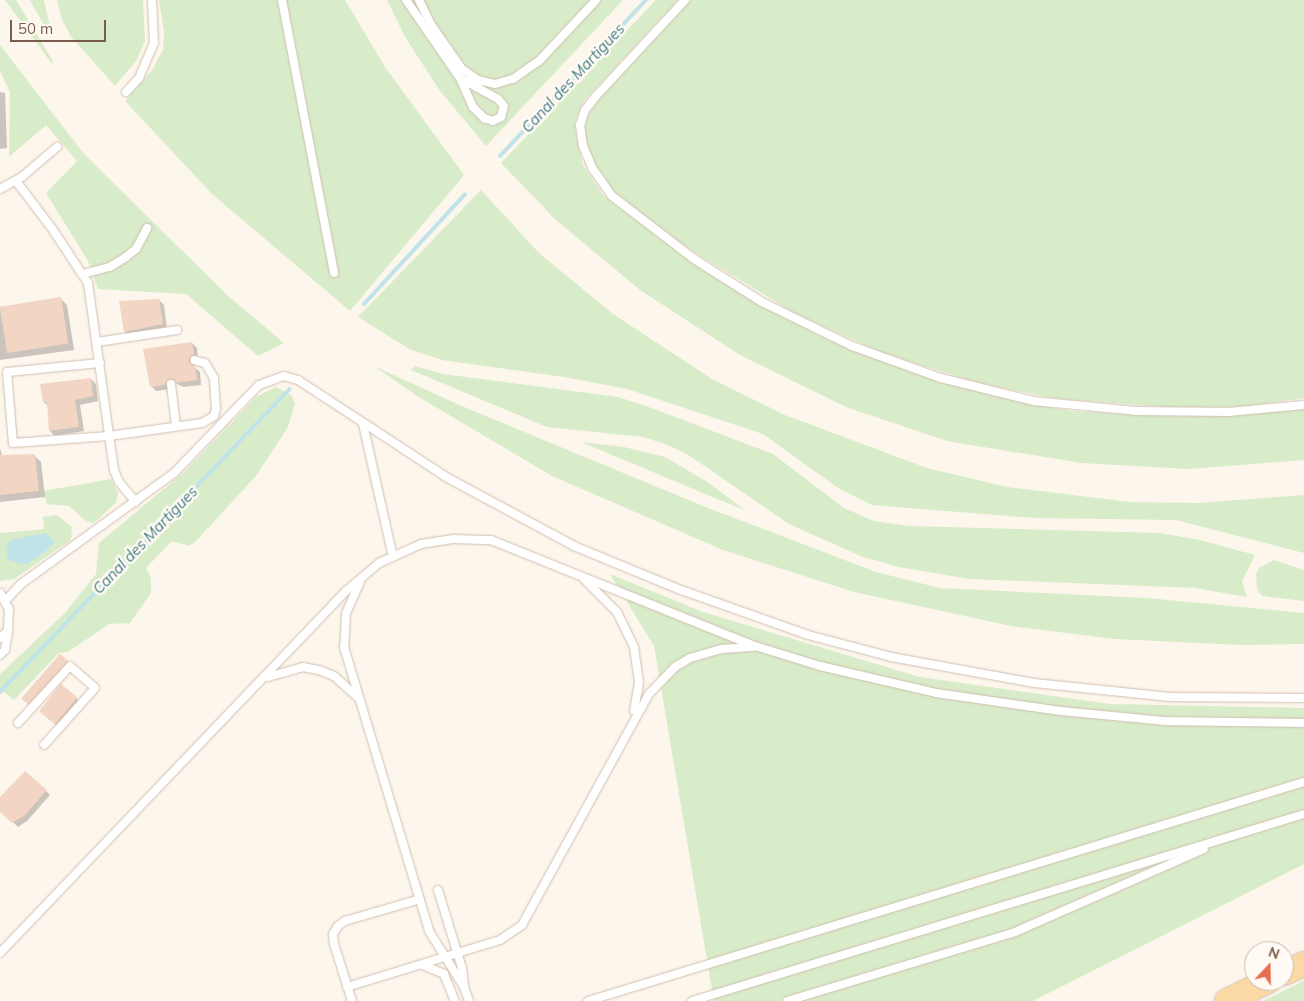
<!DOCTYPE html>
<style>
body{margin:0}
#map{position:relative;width:1304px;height:1001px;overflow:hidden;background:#fdf6ec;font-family:Mulish,sans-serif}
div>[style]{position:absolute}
.green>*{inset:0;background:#d8ecc9}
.water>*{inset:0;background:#bfe3e8}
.shadow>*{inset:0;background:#0003;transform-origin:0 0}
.stream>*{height:4px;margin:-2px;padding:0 2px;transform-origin:2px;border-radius:2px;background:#bfe3e8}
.building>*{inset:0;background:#f3d5c3;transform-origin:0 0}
.roads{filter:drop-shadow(0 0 1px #d1beb0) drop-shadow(0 0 1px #d1beb0)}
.lane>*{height:8px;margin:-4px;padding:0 4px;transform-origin:4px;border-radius:4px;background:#fff}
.primary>*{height:24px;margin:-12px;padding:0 12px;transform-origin:12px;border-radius:12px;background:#fbd9a5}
span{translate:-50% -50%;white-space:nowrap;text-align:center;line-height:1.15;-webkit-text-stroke:5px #fffaf3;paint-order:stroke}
.water-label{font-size:15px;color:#437c86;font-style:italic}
.north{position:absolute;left:1244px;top:941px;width:50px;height:50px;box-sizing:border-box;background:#fffaf3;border:1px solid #cabbb1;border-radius:50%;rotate:21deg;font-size:14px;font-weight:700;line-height:20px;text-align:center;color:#7a5c4d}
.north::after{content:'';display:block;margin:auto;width:18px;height:22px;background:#e76f51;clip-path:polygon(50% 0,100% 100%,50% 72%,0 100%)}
.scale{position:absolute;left:10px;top:20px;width:96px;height:22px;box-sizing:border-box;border:2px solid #7a5c4d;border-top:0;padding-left:6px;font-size:15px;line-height:18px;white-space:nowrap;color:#7a5c4d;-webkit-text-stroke:4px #fffaf3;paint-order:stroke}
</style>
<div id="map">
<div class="green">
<div style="clip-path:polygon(5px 0,16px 0,53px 61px,52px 64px)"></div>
<div style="clip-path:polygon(30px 0,44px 0,51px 31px,48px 33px)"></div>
<div style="clip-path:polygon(57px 0,143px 0,145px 41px,136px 61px,115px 86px,72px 38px,62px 20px)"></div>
<div style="clip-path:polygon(159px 0,345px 0,385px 67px,464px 175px,350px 311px,212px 194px,125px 101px,152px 70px,163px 50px,164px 32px)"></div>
<div style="clip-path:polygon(387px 0,623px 0,486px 146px,440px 91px,405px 37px)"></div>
<div style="clip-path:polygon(656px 0,678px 0,583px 102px,575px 122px,576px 135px,583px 165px,604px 196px,705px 271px,760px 305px,828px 340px,989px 395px,1069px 411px,1144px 415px,1228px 415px,1304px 409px,1304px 460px,1188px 469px,1081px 463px,947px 441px,846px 407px,740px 355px,640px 290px,557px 221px,501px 163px)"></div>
<div style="clip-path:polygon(691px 0,1304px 0,1304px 398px,1240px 407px,1164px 407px,1052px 398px,979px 383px,885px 354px,796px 314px,679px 243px,613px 191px,600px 174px,586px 143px,585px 131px,586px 120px,596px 102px)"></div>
<div style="clip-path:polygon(0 45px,84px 154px,227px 295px,284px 343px,258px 356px,186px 294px,98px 289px,88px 261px,46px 193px,77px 161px,46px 125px,9px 157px,10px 92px,0 71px)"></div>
<div style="clip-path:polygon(481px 190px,539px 253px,613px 314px,712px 379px,785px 415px,927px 468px,1007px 487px,1130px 502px,1198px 503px,1304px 495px,1304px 553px,1176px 520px,1035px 518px,872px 505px,838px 488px,763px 434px,627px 389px,564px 377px,442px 360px,411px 350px,358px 317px)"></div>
<div style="clip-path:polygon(374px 366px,457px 404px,708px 508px,876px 572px,940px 588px,1147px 598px,1304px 613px,1304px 644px,1241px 645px,1115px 639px,1011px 626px,854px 592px,723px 550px,552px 476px,417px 396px)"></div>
<div style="clip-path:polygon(415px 366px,443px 374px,618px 397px,646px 406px,773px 454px,844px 508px,874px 521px,909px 526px,1160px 533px,1200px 540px,1255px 555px,1242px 581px,1247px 597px,1195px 588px,969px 579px,899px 567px,863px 557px,789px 524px,687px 454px,665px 444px,643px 437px,547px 427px,411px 370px)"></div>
<div style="clip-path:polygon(276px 387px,292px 396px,295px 404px,288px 427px,256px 476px,196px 541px,189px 546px,172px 541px,146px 568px,151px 578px,151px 593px,130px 623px,109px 624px,68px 652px,59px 653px,14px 700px,0 689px,0 674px,65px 613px,96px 574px,99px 543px,183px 473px,256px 397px)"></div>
<div style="clip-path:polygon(581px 442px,624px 447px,665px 457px,709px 483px,746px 511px)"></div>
<div style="clip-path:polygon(111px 479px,118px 493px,116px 503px,94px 523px,86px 521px,69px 506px,47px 504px,43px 491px)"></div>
<div style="clip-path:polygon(57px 515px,72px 527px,71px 540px,14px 579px,0 581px,0 533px,44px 529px,43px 517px)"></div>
<div style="clip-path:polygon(1274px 560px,1304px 570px,1304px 601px,1262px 596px,1257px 589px,1256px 574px,1259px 568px)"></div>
<div style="clip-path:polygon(610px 574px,703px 612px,920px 677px,1110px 704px,1304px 708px,1304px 864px,1033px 1001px,714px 1001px,654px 646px)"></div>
<div style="clip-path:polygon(1304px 981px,1304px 1001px,1263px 1001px)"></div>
</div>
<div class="water">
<div style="clip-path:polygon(45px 533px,55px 542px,46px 551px,29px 563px,22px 564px,8px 560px,6px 549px,10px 540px)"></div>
</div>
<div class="shadow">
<div style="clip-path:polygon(0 92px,5px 93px,7px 148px,0 149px)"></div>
<div style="clip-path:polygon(61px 299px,67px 305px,74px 350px,0 360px,0 307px)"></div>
<div style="clip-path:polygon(159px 300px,164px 305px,167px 329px,130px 337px,125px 332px)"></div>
<div style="clip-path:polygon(192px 343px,197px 348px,198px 360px,193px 366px,200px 372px,201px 385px,183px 387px,175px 383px,170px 389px,156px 391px,151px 386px)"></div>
<div style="clip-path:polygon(91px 379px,96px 384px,98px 401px,80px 405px,84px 431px,55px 436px,50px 431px,48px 406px,44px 402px)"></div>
<div style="clip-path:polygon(0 448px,2px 456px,34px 455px,41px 462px,45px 497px,0 502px)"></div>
<div style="left:60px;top:656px;width:13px;height:57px;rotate:42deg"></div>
<div style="clip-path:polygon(76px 698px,79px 701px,57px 726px,42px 713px)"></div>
<div style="clip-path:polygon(46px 791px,50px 795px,27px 821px,18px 827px,0 810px,0 805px)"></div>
</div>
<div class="stream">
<div style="left:500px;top:156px;width:214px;rotate:-46.9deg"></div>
<div style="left:364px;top:304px;width:149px;rotate:-47.4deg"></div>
<div style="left:0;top:692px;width:419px;rotate:-46.3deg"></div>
</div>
<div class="building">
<div style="left:61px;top:297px;width:47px;height:62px;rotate:81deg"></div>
<div style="clip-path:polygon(159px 299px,163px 324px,124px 332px,119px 301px)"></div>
<div style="clip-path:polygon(192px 342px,194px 354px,188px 361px,195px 366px,197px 380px,176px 383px,170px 379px,165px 385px,150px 387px,143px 349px)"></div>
<div style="clip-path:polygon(91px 378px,93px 396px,75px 400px,79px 427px,49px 431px,47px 402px,43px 402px,40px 384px)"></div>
<div style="clip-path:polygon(35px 454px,39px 491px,0 495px,0 455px)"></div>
<div style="left:60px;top:654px;width:11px;height:59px;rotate:41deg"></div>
<div style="left:61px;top:684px;width:21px;height:35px;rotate:39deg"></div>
<div style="clip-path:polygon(25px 771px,47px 790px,24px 816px,12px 823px,0 812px,0 797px)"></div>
</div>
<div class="roads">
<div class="lane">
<div style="left:282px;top:0;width:278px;rotate:79.2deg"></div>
<div style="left:406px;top:0;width:95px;rotate:55.3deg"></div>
<div style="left:460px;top:78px;width:32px;rotate:66deg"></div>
<div style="left:473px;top:107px;width:16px;rotate:45deg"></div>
<div style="left:484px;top:118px;width:9px;rotate:18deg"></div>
<div style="left:493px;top:121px;width:9px;rotate:-27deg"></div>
<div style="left:501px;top:117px;width:11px;rotate:-75deg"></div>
<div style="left:504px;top:106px;width:9px;rotate:-131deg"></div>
<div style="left:498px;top:99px;width:43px;rotate:-151.1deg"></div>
<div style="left:419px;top:0;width:25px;rotate:64deg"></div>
<div style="left:430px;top:23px;width:56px;rotate:55.2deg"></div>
<div style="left:462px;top:69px;width:19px;rotate:35deg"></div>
<div style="left:478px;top:80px;width:17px;rotate:13deg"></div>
<div style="left:495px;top:84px;width:19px;rotate:-16deg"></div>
<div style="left:513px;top:79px;width:32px;rotate:-35deg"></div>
<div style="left:539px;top:61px;width:83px;rotate:-46.9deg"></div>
<div style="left:685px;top:0;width:131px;rotate:132.8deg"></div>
<div style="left:596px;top:96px;width:18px;rotate:128deg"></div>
<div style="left:585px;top:110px;width:16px;rotate:108deg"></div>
<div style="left:580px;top:125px;width:21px;rotate:82deg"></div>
<div style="left:583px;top:146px;width:25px;rotate:67deg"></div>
<div style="left:593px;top:169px;width:33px;rotate:55deg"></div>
<div style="left:612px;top:196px;width:103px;rotate:37.5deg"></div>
<div style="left:694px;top:259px;width:80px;rotate:32.3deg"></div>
<div style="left:762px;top:302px;width:100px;rotate:26.1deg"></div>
<div style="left:852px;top:346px;width:95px;rotate:19.8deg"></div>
<div style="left:941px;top:378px;width:95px;rotate:14deg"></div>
<div style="left:1033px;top:401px;width:103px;rotate:5.5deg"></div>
<div style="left:1136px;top:411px;width:92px;rotate:0.6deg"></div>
<div style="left:1228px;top:412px;width:76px;rotate:-5.3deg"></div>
<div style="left:126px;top:92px;width:19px;rotate:-47deg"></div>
<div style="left:139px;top:78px;width:38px;rotate:-67deg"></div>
<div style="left:154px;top:43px;width:43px;rotate:-92.7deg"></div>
<div style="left:16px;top:181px;width:61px;rotate:52.9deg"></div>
<div style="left:53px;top:230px;width:64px;rotate:56.6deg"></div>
<div style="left:88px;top:283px;width:189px;rotate:82.1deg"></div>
<div style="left:114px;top:470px;width:13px;rotate:67deg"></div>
<div style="left:119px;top:482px;width:26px;rotate:50deg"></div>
<div style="left:0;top:189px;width:26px;rotate:-29deg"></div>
<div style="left:23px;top:176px;width:45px;rotate:-40.5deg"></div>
<div style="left:83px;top:274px;width:28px;rotate:-15deg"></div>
<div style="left:110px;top:267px;width:19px;rotate:-32deg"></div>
<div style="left:126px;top:257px;width:13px;rotate:-39deg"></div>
<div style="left:136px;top:249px;width:24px;rotate:-62deg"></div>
<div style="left:97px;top:342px;width:81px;rotate:-8.5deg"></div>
<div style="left:100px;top:363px;width:93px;rotate:174.5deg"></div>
<div style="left:7px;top:372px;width:71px;rotate:85.2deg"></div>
<div style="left:13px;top:443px;width:96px;rotate:-4.2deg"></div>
<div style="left:109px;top:436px;width:94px;rotate:-8deg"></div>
<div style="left:202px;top:423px;width:14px;rotate:-30deg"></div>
<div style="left:214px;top:416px;width:7px;rotate:-74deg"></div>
<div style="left:216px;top:409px;width:31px;rotate:-94deg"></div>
<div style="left:214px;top:378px;width:17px;rotate:-121deg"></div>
<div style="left:205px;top:363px;width:11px;rotate:-165deg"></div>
<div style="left:171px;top:384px;width:42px;rotate:83.2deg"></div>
<div style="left:363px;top:424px;width:136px;rotate:77.3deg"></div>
<div style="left:584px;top:579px;width:47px;rotate:45deg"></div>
<div style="left:617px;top:612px;width:39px;rotate:64deg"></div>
<div style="left:634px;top:647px;width:36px;rotate:82deg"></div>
<div style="left:639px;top:683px;width:28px;rotate:100deg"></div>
<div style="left:360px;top:582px;width:35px;rotate:114deg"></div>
<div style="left:346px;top:614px;width:33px;rotate:93deg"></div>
<div style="left:344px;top:647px;width:296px;rotate:73.3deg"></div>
<div style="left:429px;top:931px;width:66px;rotate:58deg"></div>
<div style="left:464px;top:987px;width:15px;rotate:70deg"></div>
<div style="left:0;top:593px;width:18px;rotate:61deg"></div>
<div style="left:9px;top:609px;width:22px;rotate:93deg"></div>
<div style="left:6px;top:600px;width:22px;rotate:-47deg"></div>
<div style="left:21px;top:584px;width:189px;rotate:-36deg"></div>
<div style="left:174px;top:473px;width:122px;rotate:-46deg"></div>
<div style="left:259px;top:385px;width:27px;rotate:-20deg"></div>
<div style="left:284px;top:376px;width:15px;rotate:16deg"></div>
<div style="left:298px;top:380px;width:177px;rotate:33.2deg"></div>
<div style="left:446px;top:477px;width:145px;rotate:28.3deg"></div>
<div style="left:574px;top:546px;width:116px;rotate:22.4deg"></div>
<div style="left:681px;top:590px;width:135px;rotate:19.5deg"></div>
<div style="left:808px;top:635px;width:86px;rotate:14.8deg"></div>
<div style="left:891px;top:657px;width:145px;rotate:10.3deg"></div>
<div style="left:1034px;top:683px;width:137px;rotate:5.9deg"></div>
<div style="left:1170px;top:697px;width:134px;rotate:0.4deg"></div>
<div style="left:0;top:638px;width:11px;rotate:-41deg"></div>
<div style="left:8px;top:631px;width:19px;rotate:99deg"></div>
<div style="left:5px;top:650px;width:7px;rotate:135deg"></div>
<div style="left:268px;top:677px;width:36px;rotate:-16deg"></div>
<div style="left:303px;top:667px;width:16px;rotate:11deg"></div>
<div style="left:319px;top:670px;width:16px;rotate:22deg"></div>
<div style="left:334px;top:676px;width:31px;rotate:42deg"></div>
<div style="left:18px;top:723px;width:77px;rotate:-47.6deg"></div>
<div style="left:70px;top:666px;width:33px;rotate:41deg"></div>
<div style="left:95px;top:688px;width:76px;rotate:131.8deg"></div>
<div style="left:438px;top:890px;width:82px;rotate:72.9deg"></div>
<div style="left:462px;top:968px;width:16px;rotate:83deg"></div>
<div style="left:0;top:953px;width:501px;rotate:-46.29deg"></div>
<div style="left:346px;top:591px;width:43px;rotate:-40.3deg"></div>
<div style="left:379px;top:563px;width:46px;rotate:-24.3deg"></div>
<div style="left:421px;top:544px;width:33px;rotate:-9deg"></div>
<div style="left:454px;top:539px;width:37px;rotate:2deg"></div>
<div style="left:491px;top:540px;width:284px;rotate:21.9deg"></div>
<div style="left:755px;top:646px;width:68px;rotate:17.1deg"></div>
<div style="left:820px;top:666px;width:119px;rotate:13.1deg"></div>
<div style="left:936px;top:693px;width:126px;rotate:8.2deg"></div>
<div style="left:1061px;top:711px;width:103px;rotate:5.5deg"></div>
<div style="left:1164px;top:721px;width:140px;rotate:0.8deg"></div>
<div style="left:423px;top:965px;width:23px;rotate:23deg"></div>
<div style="left:444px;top:974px;width:29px;rotate:68deg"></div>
<div style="left:347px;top:987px;width:160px;rotate:-17.1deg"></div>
<div style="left:500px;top:940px;width:27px;rotate:-34deg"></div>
<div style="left:522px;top:925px;width:264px;rotate:-61.2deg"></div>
<div style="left:649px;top:694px;width:37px;rotate:-46deg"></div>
<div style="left:675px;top:667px;width:17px;rotate:-31deg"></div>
<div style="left:690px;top:658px;width:33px;rotate:-16deg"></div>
<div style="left:722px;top:649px;width:32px;rotate:-4deg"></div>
<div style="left:352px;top:1001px;width:60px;rotate:-107.5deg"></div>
<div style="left:334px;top:944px;width:10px;rotate:-96deg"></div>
<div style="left:333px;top:934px;width:9px;rotate:-58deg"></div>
<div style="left:338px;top:926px;width:9px;rotate:-36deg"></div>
<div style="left:345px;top:921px;width:78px;rotate:-16.3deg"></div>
<div style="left:588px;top:1001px;width:749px;rotate:-17.01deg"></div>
<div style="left:692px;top:1001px;width:640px;rotate:-16.99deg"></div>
<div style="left:787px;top:1001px;width:238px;rotate:-16.8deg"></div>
<div style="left:1015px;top:932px;width:206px;rotate:-23.7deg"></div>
</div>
<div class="primary">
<div style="left:1284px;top:973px;width:22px;rotate:-24deg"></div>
<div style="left:1227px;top:1001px;width:46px;rotate:-26deg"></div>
</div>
</div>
<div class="water-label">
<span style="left:573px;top:78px;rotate:-47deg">Canal des Martigues</span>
<span style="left:145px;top:540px;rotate:-46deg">Canal des Martigues</span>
</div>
<div class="north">N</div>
<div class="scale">50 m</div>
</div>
